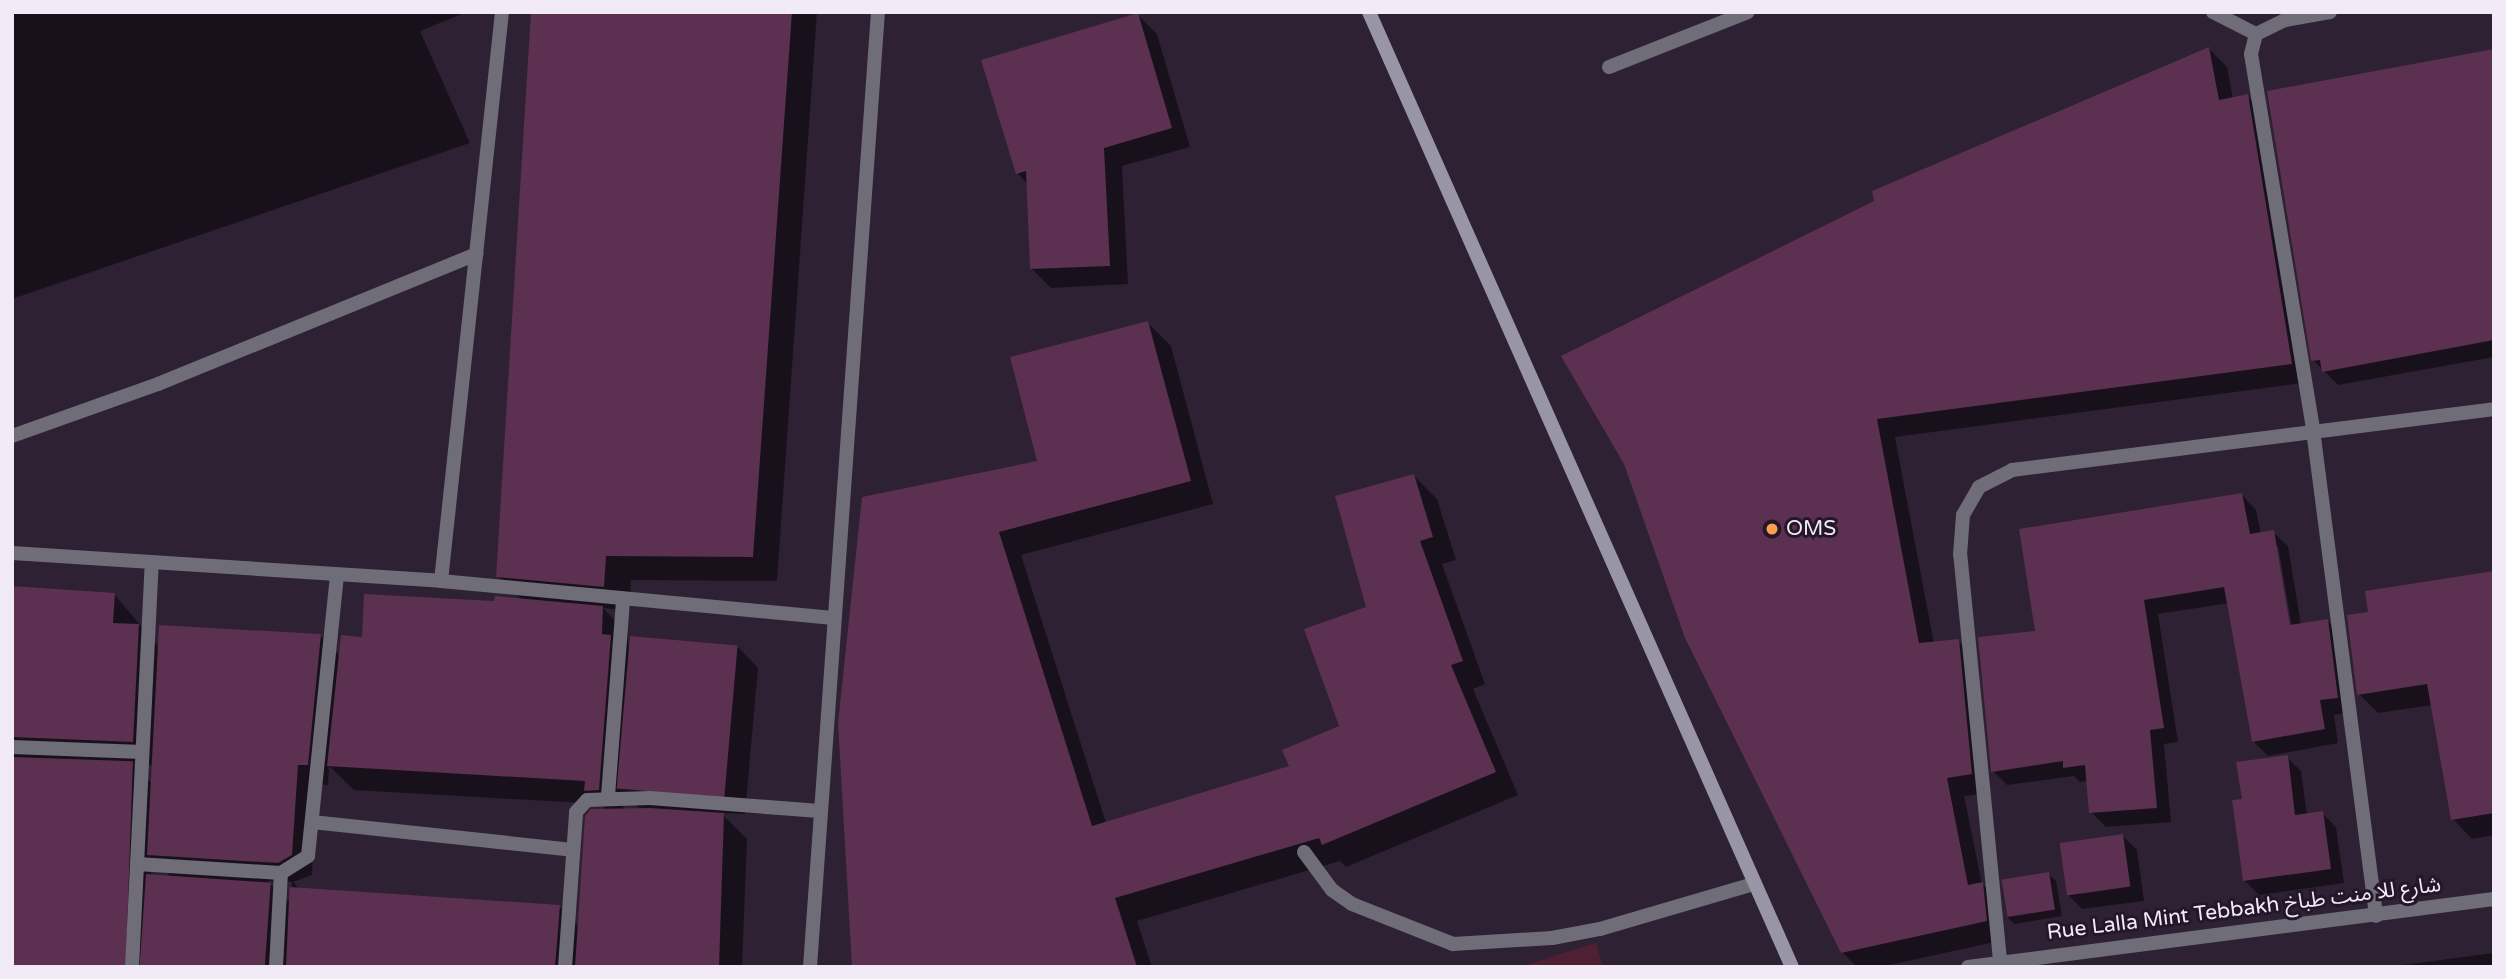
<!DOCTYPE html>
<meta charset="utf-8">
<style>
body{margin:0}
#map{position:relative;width:2506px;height:979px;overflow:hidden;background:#2e2133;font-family:"Varela Round","Noto Sans Arabic",sans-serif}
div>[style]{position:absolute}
.green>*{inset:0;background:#4f1f32}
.shadow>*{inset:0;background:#0007}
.building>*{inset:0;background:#5b3050;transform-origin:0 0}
.lane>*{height:14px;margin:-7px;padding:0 7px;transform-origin:7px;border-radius:7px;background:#6f6d78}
.street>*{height:14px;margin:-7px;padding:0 7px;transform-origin:7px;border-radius:7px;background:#6f6d78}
.secondary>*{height:14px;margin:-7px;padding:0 7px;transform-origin:7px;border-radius:7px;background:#9895a6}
.dots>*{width:19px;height:19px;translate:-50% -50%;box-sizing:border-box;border:4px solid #241729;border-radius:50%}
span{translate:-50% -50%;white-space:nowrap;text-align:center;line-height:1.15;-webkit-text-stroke:6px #241729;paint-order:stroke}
.poi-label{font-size:21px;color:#f2eaf6}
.left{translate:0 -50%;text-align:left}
.street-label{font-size:21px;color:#f2eaf6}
.frame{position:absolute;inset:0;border:14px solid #f2eaf6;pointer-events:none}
</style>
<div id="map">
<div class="green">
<div style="clip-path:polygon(1596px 943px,1603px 967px,1519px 967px,1560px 954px)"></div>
</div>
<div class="shadow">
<div style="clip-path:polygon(12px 12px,467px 12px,420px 31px,470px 143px,12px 299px)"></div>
<div style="clip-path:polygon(evenodd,533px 12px,817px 12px,777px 581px,631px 580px,629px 611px,603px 608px,627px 633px,630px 657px,738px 647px,758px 668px,745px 814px,721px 813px,747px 839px,742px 967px,12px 967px,12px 587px,114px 594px,159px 647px,321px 636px,340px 656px,363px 638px,496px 603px,522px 600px,498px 576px,533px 12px,133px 764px,153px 765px,152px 784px,133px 764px,533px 12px,329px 766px,354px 790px,600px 804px,607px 811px,579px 927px,559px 906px,299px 889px,293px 882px,312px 875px,317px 784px,328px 785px,329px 766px,533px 12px,625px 793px,641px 810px,623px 810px,625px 793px,533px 12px,152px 858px,172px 878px,151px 876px,152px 858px,533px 12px,267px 881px,292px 882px,291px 904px,267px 881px)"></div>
<div style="clip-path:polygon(1138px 15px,1157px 34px,1190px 147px,1122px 166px,1128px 284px,1051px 288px,1032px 269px,1029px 185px,1017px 173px)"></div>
<div style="clip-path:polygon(2209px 49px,2227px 67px,2233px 99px,2247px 96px,2266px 115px,2310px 382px,1895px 437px,1934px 644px,1958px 641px,1977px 660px,1990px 793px,1964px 796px,1982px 884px,2001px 903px,2004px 940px,1880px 967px,1857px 967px,1842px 952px,1626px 463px)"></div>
<div style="clip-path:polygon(2494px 51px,2494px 357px,2338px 385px,2313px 360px)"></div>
<div style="clip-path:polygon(1148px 323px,1171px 346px,1213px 504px,1021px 555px,1106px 823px,1291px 767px,1341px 727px,1369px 608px,1414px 476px,1437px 499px,1456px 560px,1442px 564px,1485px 684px,1473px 689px,1518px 795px,1346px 867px,1340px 861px,1137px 921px,1152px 967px,854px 967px,840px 723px)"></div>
<div style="clip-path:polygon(evenodd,2242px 495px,2256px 510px,2261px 534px,2273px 532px,2288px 546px,2301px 625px,2327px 620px,2342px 635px,2352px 712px,2334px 715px,2338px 743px,2268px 756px,2253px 741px,2229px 603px,2158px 614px,2178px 742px,2164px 744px,2171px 822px,2106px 827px,2091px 812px,2088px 781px,2080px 782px,2074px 776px,2007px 785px,1993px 771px,2037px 633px,2242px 495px,2275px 546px,2278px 546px,2293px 633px,2290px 634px,2275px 546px)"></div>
<div style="clip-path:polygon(2494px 573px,2494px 835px,2472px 839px,2453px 819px,2432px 705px,2378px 713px,2359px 694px,2370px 613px)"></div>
<div style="clip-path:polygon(2287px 757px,2301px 771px,2307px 815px,2322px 813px,2336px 827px,2344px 883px,2259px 895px,2244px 880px,2244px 800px)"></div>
<div style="clip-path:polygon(2123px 836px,2137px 850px,2144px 901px,2082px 909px,2068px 895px)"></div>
<div style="clip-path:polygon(2048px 874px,2056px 881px,2062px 916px,2014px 924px,2007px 917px)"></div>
<div style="clip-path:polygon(2494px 953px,2494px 967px,2388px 967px)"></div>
</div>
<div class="building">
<div style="clip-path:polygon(531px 12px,792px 12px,753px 557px,606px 556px,604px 587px,496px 577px)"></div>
<div style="clip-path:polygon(1138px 13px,1172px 128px,1104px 148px,1110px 266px,1030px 269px,1026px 171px,1016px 174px,981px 60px)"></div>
<div style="clip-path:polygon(2209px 47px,2219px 100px,2248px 94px,2292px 364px,1877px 419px,1919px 643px,1959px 639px,1972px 774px,1947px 778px,1968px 885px,1983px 882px,1987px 921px,1841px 953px,1685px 638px,1624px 464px,1561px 356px,1874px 201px,1872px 191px)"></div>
<div style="clip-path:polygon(2494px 49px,2494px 340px,2322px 372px,2320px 360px,2311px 361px,2267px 91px)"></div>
<div style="clip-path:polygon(1148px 321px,1191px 481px,999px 532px,1092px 826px,1289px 766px,1282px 750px,1339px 726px,1304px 629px,1366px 607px,1335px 496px,1414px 474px,1433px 537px,1420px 541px,1463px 661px,1451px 665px,1496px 772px,1322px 845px,1319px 838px,1115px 898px,1137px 967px,852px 967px,838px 723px,862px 497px,1037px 461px,1010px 357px)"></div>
<div style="clip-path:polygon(2242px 493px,2250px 534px,2274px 530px,2290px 625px,2328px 619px,2338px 698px,2320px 700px,2325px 729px,2252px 742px,2224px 587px,2144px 600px,2164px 728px,2150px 730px,2157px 808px,2089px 813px,2085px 765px,2063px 768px,2063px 761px,1991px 772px,1978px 637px,2035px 631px,2019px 529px)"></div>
<div style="clip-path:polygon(2494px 571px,2494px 813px,2451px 820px,2427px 684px,2357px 695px,2347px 615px,2368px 612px,2365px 591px)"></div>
<div style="clip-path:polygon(12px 586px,115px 593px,113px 623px,139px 624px,133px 742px,12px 737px)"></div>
<div style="clip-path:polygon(364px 594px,494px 601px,495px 596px,603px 606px,602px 634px,611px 635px,599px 790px,584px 791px,585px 781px,327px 766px,341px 635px,362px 637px)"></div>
<div style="clip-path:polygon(159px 625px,321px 634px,308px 765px,298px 765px,292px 855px,278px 863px,147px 855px)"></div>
<div style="left:630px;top:636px;width:108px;height:153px;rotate:5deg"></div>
<div style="clip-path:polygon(2288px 755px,2295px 815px,2323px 811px,2331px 869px,2243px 881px,2232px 800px,2242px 799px,2236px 762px)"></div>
<div style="left:12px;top:757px;width:121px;height:210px;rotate:2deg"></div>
<div style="clip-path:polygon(650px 808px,724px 813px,719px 967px,575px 967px,585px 816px,591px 809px)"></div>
<div style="left:2123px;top:834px;width:53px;height:64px;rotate:82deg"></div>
<div style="left:2049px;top:872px;width:38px;height:48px;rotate:81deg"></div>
<div style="left:146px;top:874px;width:125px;height:93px;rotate:4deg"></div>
<div style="clip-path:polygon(290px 878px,290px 887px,560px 905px,555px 967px,286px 967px)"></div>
</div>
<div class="lane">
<div style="left:2213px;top:12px;width:48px;rotate:27.1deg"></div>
<div style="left:1609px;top:67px;width:149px;rotate:-21.6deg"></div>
<div style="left:1304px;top:852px;width:47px;rotate:53.6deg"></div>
<div style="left:1332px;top:890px;width:24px;rotate:35deg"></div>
<div style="left:1352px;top:904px;width:109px;rotate:21.6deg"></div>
<div style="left:1453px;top:944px;width:99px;rotate:-3.5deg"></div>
<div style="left:1552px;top:938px;width:49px;rotate:-10.6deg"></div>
<div style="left:1600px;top:929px;width:160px;rotate:-16.3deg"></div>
</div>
<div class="street">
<div style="left:2330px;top:12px;width:46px;rotate:169.9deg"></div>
<div style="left:2285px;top:20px;width:32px;rotate:154deg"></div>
<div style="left:2256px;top:34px;width:21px;rotate:104deg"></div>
<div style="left:2251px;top:54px;width:381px;rotate:80.6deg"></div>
<div style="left:2313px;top:430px;width:490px;rotate:82.6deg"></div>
<div style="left:12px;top:436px;width:155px;rotate:-19.6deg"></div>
<div style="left:158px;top:384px;width:344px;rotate:-22.2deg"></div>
<div style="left:12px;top:553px;width:430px;rotate:3.7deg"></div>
<div style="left:441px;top:581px;width:394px;rotate:5.4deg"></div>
<div style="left:441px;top:581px;width:572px;rotate:-83.88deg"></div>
<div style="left:12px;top:747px;width:130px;rotate:2.2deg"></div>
<div style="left:608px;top:796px;width:197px;rotate:-85.6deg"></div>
<div style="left:312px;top:822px;width:262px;rotate:6.1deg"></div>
<div style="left:137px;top:864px;width:144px;rotate:3.6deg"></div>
<div style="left:281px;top:873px;width:32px;rotate:-32deg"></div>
<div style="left:308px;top:856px;width:281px;rotate:-84.1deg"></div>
<div style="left:2000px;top:960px;width:407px;rotate:-95.6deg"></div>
<div style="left:1960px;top:555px;width:40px;rotate:-85.7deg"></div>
<div style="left:1963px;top:515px;width:32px;rotate:-60deg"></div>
<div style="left:1979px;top:487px;width:37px;rotate:-27deg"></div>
<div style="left:2012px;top:470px;width:486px;rotate:-7.2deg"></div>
<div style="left:132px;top:967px;width:405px;rotate:-87.2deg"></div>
<div style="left:276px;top:967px;width:94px;rotate:-87deg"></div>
<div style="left:565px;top:967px;width:155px;rotate:-85.9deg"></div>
<div style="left:576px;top:812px;width:16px;rotate:-47deg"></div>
<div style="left:587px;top:800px;width:63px;rotate:-1.8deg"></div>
<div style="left:650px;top:798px;width:170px;rotate:4.4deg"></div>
<div style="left:810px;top:967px;width:957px;rotate:-85.93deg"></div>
<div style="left:1968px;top:967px;width:530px;rotate:-7.37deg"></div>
</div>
<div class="secondary">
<div style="left:1369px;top:12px;width:1044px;rotate:66.11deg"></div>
</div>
<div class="dots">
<div style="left:1772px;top:529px;background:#fb9e50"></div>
</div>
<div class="poi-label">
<span class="left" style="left:1786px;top:529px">OMS</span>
</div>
<div class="street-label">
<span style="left:2244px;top:909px;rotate:-7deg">Rue Lalla Mint Tebbakh شارع للا منت طباخ</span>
</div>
<div class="frame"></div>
</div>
